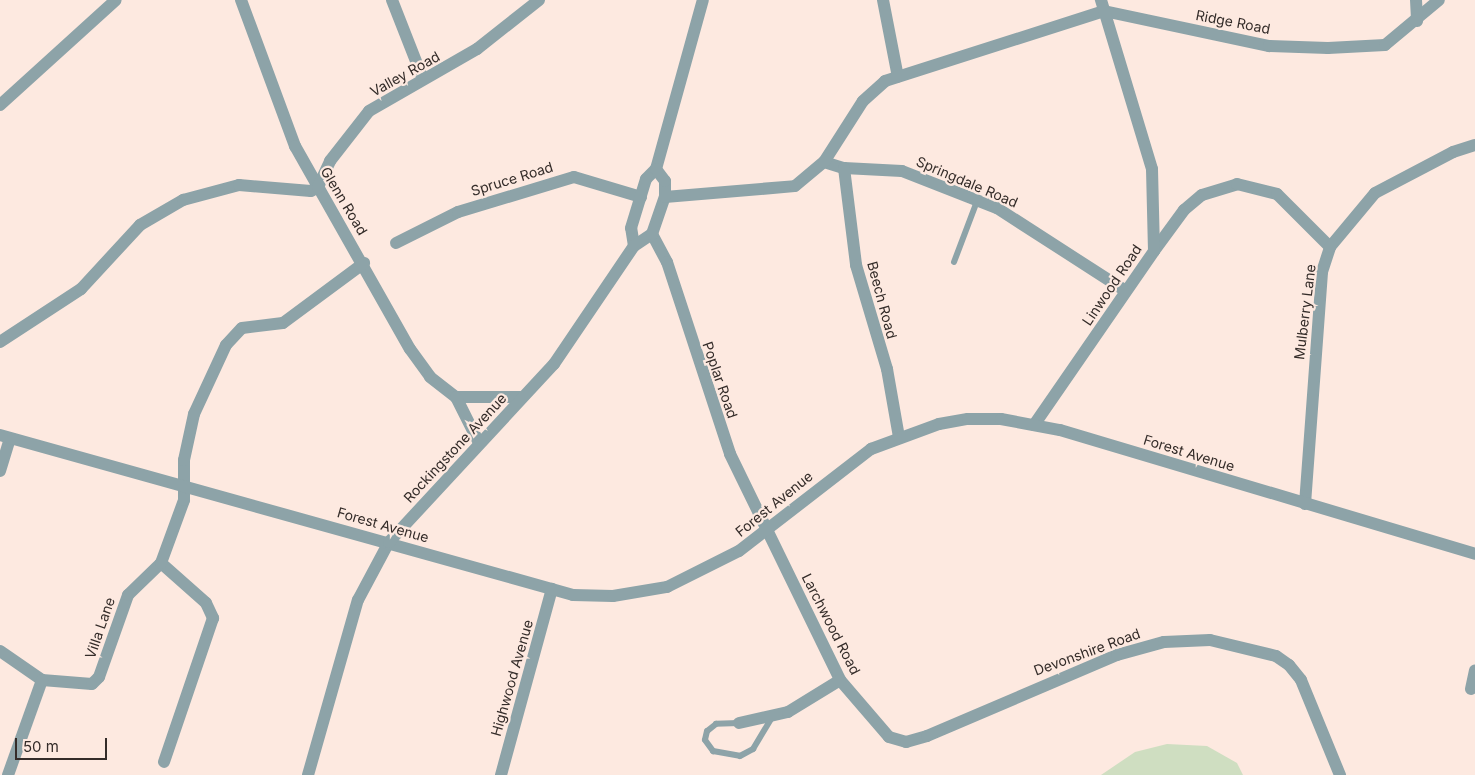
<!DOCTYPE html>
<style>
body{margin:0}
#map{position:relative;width:1475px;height:775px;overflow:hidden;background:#fde9e0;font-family:Inter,sans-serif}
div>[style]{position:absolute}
.green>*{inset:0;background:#cfdec1}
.service>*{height:6px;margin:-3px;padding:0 3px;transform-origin:3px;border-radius:3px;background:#8da3a8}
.minor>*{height:12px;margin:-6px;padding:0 6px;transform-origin:6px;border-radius:6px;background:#8da3a8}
.tertiary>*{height:12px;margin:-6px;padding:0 6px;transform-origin:6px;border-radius:6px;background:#8da3a8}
span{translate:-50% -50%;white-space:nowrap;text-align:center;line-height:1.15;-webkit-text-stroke:4.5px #fde9e0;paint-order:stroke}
.street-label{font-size:14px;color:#342c29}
.scale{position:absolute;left:15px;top:738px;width:92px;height:22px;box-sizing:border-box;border:2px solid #342c29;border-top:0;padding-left:6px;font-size:15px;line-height:18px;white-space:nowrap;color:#342c29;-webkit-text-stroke:4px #fde9e0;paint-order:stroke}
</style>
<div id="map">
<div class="green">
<div style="clip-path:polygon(1167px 744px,1207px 746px,1237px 763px,1243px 775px,1101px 775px,1135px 752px)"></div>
</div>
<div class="service">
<div style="left:954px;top:262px;width:65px;rotate:-69.3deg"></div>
<div style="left:739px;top:723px;width:23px;rotate:178deg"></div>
<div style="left:716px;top:724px;width:11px;rotate:142deg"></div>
<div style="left:707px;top:731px;width:9px;rotate:103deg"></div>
<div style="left:705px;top:740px;width:14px;rotate:54deg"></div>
<div style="left:713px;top:751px;width:27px;rotate:10deg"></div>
<div style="left:740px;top:756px;width:15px;rotate:-28deg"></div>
<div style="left:753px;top:749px;width:35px;rotate:-59deg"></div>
</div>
<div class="minor">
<div style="left:241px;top:0;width:156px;rotate:69.7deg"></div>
<div style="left:295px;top:146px;width:233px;rotate:60.5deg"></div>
<div style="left:410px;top:349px;width:34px;rotate:54deg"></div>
<div style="left:430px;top:377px;width:33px;rotate:38deg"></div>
<div style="left:456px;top:397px;width:66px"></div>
<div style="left:392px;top:0;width:85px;rotate:68.6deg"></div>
<div style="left:883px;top:0;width:78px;rotate:79deg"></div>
<div style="left:1416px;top:0;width:21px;rotate:87deg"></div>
<div style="left:824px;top:162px;width:21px;rotate:17deg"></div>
<div style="left:844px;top:168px;width:58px;rotate:3deg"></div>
<div style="left:902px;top:171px;width:102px;rotate:21.3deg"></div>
<div style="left:997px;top:208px;width:153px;rotate:32.8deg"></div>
<div style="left:844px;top:168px;width:98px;rotate:82.9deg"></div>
<div style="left:856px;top:265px;width:109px;rotate:73.4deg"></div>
<div style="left:887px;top:369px;width:69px;rotate:80deg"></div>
<div style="left:665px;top:197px;width:130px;rotate:-4.8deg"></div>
<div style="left:795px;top:186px;width:38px;rotate:-40deg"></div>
<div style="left:824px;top:162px;width:72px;rotate:-57.4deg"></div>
<div style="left:863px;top:101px;width:30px;rotate:-42deg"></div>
<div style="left:885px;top:81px;width:230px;rotate:-17.7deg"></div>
<div style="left:1104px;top:11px;width:169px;rotate:12deg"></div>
<div style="left:1269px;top:46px;width:59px;rotate:1.9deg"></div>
<div style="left:1328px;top:48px;width:57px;rotate:-3deg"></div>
<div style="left:1385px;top:45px;width:70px;rotate:-39.8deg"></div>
<div style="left:652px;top:234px;width:32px;rotate:62deg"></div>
<div style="left:667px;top:262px;width:202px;rotate:71.8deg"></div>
<div style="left:730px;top:454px;width:251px;rotate:64deg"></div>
<div style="left:840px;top:680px;width:75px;rotate:49.3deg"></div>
<div style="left:889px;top:737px;width:18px;rotate:16deg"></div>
<div style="left:906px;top:742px;width:22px;rotate:-16deg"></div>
<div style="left:927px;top:736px;width:207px;rotate:-23.1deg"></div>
<div style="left:1117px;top:655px;width:49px;rotate:-15.5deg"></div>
<div style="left:1164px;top:642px;width:46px;rotate:-2.5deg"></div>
<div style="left:1210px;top:640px;width:68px;rotate:13.6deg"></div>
<div style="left:1276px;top:656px;width:16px;rotate:35deg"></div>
<div style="left:1289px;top:665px;width:19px;rotate:51deg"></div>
<div style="left:1301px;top:680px;width:103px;rotate:67.7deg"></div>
<div style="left:396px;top:243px;width:69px;rotate:-26.6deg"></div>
<div style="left:458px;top:212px;width:121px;rotate:-16.8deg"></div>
<div style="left:574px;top:177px;width:70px;rotate:16.6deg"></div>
<div style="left:1154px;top:251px;width:51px;rotate:-53.8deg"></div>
<div style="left:1184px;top:210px;width:23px;rotate:-40deg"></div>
<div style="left:1202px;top:195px;width:37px;rotate:-17deg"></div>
<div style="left:1237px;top:184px;width:41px;rotate:14deg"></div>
<div style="left:1277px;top:194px;width:75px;rotate:45deg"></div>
<div style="left:0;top:342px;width:97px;rotate:-33.2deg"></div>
<div style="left:81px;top:289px;width:87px;rotate:-47.3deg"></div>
<div style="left:140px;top:225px;width:50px;rotate:-30.2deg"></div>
<div style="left:183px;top:200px;width:58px;rotate:-15deg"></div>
<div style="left:239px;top:185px;width:72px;rotate:4.8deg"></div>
<div style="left:311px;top:191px;width:8px;rotate:-30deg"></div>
<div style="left:318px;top:187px;width:29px;rotate:-65deg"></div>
<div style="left:330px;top:161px;width:63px;rotate:-52deg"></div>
<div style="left:369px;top:111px;width:125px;rotate:-29.9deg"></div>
<div style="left:477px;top:49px;width:79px;rotate:-38.3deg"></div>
<div style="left:456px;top:397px;width:51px;rotate:63.4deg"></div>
<div style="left:1034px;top:425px;width:211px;rotate:-55.4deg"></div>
<div style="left:1154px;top:251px;width:82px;rotate:-91.4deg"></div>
<div style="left:1152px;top:169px;width:177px;rotate:-106.8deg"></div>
<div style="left:0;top:471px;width:34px;rotate:-73deg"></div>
<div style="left:1305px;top:504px;width:233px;rotate:-85.8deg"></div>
<div style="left:1322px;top:272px;width:26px;rotate:-72deg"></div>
<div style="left:1330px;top:247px;width:70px;rotate:-50.2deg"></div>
<div style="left:1375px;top:193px;width:88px;rotate:-27.7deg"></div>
<div style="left:1453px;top:152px;width:23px;rotate:-18deg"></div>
<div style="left:161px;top:563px;width:60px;rotate:41.6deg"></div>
<div style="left:206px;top:603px;width:17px;rotate:65deg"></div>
<div style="left:213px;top:618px;width:152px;rotate:108.8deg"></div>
<div style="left:0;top:651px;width:51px;rotate:34.6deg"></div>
<div style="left:42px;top:680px;width:50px;rotate:4.6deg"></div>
<div style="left:92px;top:684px;width:10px;rotate:-45deg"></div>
<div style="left:99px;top:677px;width:87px;rotate:-70.5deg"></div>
<div style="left:128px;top:595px;width:46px;rotate:-44.1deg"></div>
<div style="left:161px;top:563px;width:67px;rotate:-69.9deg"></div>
<div style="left:184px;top:500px;width:40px;rotate:-90deg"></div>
<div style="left:184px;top:460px;width:47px;rotate:-77.7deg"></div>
<div style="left:194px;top:414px;width:76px;rotate:-65.1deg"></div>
<div style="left:226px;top:345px;width:23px;rotate:-47deg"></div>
<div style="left:242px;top:328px;width:41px;rotate:-7deg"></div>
<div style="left:283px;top:323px;width:101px;rotate:-36.5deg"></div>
<div style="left:1471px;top:689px;width:19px;rotate:-78deg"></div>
<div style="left:739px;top:723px;width:50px;rotate:-12.7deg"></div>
<div style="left:788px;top:712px;width:61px;rotate:-31.6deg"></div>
<div style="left:8px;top:775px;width:101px;rotate:-70.3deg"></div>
<div style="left:308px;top:775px;width:182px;rotate:-74.1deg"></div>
<div style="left:358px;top:600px;width:66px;rotate:-61.9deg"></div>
<div style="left:501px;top:775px;width:193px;rotate:-74.7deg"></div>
</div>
<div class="tertiary">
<div style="left:0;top:105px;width:156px;rotate:-42.2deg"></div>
<div style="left:634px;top:246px;width:18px;rotate:-99deg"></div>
<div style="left:631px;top:228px;width:51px;rotate:-73deg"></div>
<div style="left:646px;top:179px;width:14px;rotate:-45deg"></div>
<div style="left:656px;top:169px;width:175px;rotate:-74.5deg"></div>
<div style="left:0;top:435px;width:595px;rotate:15.6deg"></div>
<div style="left:573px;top:595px;width:40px;rotate:1.4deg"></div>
<div style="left:613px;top:596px;width:55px;rotate:-9.5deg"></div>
<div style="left:667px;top:587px;width:80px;rotate:-26.6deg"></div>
<div style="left:739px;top:551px;width:167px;rotate:-37.7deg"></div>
<div style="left:871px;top:449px;width:72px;rotate:-20.2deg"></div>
<div style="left:939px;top:424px;width:29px;rotate:-10deg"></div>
<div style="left:968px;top:419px;width:33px"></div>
<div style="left:1001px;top:419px;width:60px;rotate:10.6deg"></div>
<div style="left:1060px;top:430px;width:433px;rotate:16.6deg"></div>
<div style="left:389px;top:542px;width:243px;rotate:-47.2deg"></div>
<div style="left:554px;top:364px;width:143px;rotate:-55.9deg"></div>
<div style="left:634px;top:246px;width:22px;rotate:-34deg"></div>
<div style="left:652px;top:234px;width:39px;rotate:-71deg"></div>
<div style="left:665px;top:197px;width:16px;rotate:-90deg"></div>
<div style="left:665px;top:181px;width:15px;rotate:-127deg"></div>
</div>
<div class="street-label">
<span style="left:1233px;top:22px;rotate:11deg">Ridge Road</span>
<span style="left:405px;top:74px;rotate:-29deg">Valley Road</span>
<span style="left:512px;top:179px;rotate:-17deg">Spruce Road</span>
<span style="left:967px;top:182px;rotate:23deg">Springdale Road</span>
<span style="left:344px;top:201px;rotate:59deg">Glenn Road</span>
<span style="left:1112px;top:285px;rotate:-56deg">Linwood Road</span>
<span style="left:882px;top:300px;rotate:75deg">Beech Road</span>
<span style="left:1305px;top:312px;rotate:-83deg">Mulberry Lane</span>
<span style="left:720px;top:380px;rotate:71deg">Poplar Road</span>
<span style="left:455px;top:448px;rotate:-47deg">Rockingstone Avenue</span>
<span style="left:1189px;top:453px;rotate:17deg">Forest Avenue</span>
<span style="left:774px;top:504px;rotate:-39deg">Forest Avenue</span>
<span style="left:383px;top:525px;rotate:16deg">Forest Avenue</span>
<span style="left:831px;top:624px;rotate:63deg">Larchwood Road</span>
<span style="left:100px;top:628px;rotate:-71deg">Villa Lane</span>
<span style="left:1087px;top:652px;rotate:-20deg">Devonshire Road</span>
<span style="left:512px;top:678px;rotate:-74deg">Highwood Avenue</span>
</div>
<div class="scale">50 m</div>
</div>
